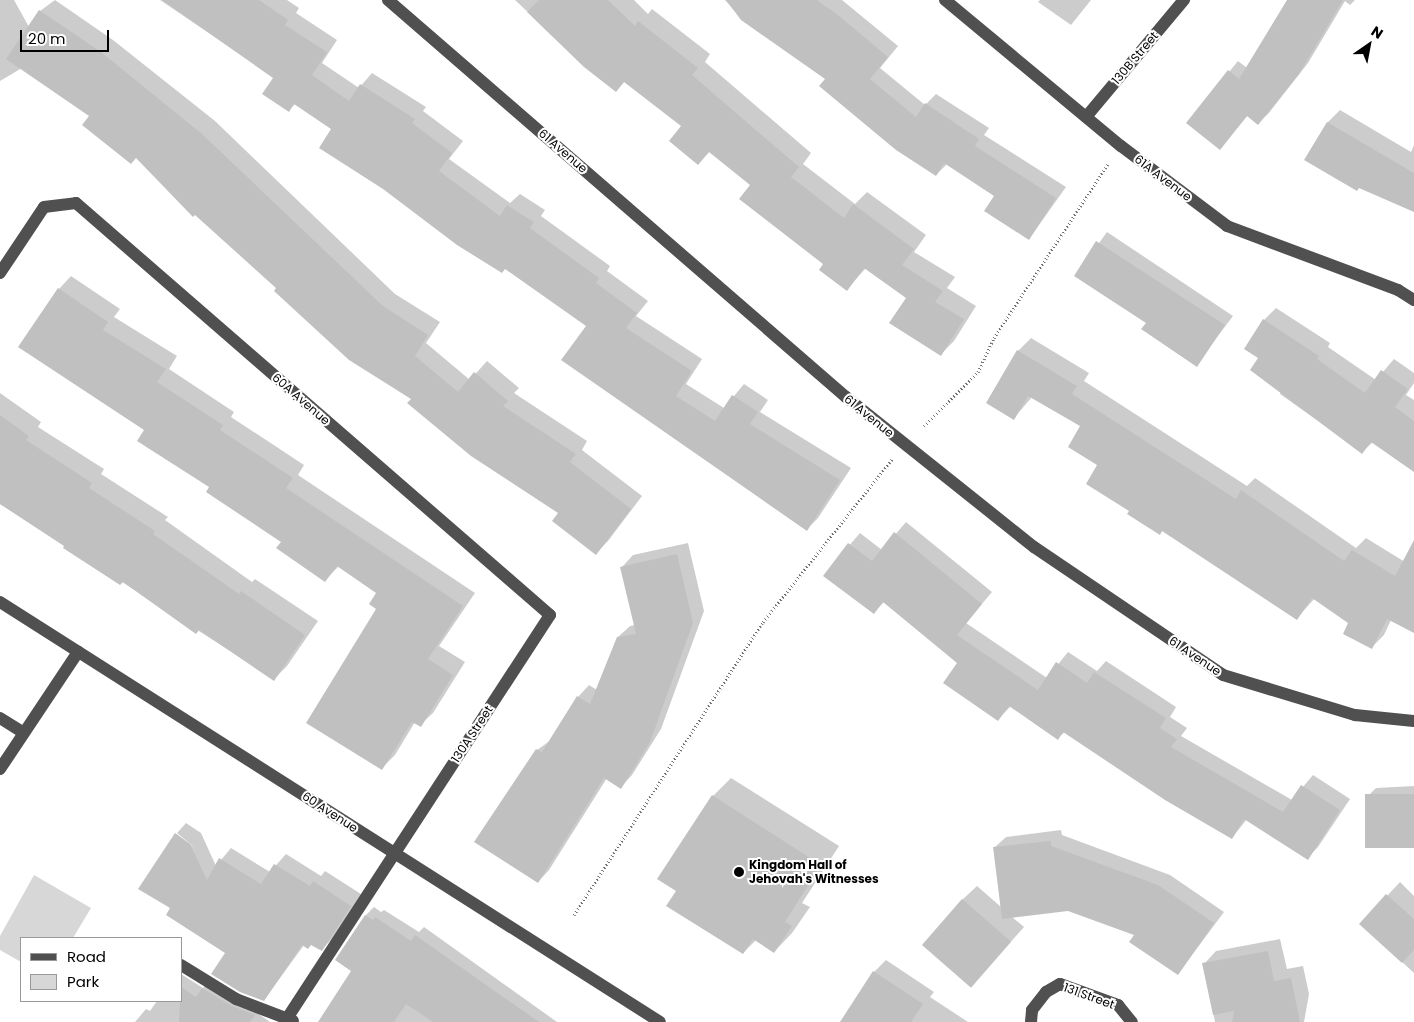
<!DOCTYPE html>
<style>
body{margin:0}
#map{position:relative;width:1414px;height:1022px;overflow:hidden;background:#fff;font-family:Poppins,sans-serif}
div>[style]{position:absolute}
.green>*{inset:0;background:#d7d7d7}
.shadow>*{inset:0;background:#0003}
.building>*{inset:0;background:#c0c0c0;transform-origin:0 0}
.path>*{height:3px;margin-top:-1.5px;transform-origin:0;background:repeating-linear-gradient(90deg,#727272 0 1px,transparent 0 3.5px)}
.minor>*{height:12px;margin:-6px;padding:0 6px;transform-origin:6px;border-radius:6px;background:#505050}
.dots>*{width:14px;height:14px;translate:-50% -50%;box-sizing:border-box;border:2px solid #fff;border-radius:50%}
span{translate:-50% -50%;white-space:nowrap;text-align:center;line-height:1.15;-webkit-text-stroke:4px #fff;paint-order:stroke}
.street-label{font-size:12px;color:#000}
.poi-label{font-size:12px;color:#000;font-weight:700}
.left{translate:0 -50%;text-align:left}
.legend{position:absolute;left:20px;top:937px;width:162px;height:65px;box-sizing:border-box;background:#fff;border:1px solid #999;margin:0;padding:6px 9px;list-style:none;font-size:15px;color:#000}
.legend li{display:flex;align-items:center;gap:10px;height:25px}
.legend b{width:25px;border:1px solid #999}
.north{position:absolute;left:1344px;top:20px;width:50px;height:50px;-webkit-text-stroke:4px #fff;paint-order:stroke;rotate:33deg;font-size:14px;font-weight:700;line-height:20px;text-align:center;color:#000}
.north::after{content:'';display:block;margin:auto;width:18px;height:22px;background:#000;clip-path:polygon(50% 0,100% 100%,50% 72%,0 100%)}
.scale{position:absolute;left:20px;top:30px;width:89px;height:22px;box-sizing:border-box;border:2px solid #000;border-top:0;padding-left:6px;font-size:15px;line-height:18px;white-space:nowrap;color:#000;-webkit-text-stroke:4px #fff;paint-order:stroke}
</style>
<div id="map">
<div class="green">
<div style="clip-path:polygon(34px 875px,91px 908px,73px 938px,21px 938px,21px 962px,0 950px,0 936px)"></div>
</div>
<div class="shadow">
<div style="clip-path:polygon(0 0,14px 0,29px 27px,40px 11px,55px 0,113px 40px,215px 121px,395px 294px,440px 322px,426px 343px,470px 380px,487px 361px,519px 388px,514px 393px,587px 441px,582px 450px,642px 496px,608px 541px,596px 553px,559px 513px,278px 288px,91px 116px,22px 68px,0 81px)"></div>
<div style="clip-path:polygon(160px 0,287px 0,299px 8px,296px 13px,337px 40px,322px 63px,359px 88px,372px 73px,426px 107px,423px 111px,463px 141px,449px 159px,510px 203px,520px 194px,545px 210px,541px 216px,610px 266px,607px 271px,648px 301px,636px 316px,702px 359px,686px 384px,724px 408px,744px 384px,768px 400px,760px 412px,851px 468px,818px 518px,807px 529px,587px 326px,333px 128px,295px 104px,289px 110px,275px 78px)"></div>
<div style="clip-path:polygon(515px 0,634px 0,648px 14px,652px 9px,710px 54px,705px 62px,811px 153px,803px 164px,855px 204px,867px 192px,926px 235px,914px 252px,955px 277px,947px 288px,976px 306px,954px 341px,941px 354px,907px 297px,866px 268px,847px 289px,752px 185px,710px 151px,698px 163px,683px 126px,625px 81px,616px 90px,585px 66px)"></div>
<div style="clip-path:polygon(725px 0,842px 0,898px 46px,880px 68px,925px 105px,936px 94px,989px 128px,984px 135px,1066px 187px,1029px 239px,996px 195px,947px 164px,936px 175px,827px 78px,742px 19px)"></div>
<div style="clip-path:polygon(1040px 0,1091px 0,1071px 25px,1038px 2px)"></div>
<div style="clip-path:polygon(1288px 0,1355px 0,1350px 5px,1345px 1px,1308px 63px,1268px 114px,1258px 123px,1248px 115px,1220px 148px,1188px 122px,1238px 61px,1247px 68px)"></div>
<div style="clip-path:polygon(1340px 110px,1411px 152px,1414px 145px,1414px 211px,1306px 160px,1328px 122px)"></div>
<div style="clip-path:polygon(1107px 232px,1233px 316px,1196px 365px,1148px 323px,1075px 276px)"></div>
<div style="clip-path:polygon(71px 276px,120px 309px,114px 317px,177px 356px,169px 369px,234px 412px,231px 417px,304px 465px,298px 475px,475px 593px,439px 646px,465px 662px,433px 713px,420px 725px,415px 722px,395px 755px,382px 768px,378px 593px,339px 566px,325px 580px,283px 541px,211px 487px,146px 430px,59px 289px)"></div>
<div style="clip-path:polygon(1276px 308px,1330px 343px,1328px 347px,1376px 380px,1394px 359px,1414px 373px,1414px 383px,1406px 395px,1414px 400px,1414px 471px,1373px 442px,1362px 452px,1280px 394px,1282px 389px,1260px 357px,1264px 320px)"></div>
<div style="clip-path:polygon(1031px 338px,1089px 373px,1084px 381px,1247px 486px,1255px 478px,1356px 548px,1366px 538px,1405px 562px,1414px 553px,1414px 632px,1391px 620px,1384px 635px,1372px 647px,1350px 623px,1315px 598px,1297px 618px,1163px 530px,1160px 533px,1131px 511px,1099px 465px,1082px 426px,1032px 397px,1014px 418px,1018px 351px)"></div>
<div style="clip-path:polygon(0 393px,41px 422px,38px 427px,104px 469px,101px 474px,168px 517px,165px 520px,252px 582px,255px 579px,318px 621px,287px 666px,274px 679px,0 504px)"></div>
<div style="clip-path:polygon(906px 522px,992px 592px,966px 623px,1047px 678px,1068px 652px,1097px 671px,1106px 661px,1176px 707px,1170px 717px,1187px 728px,1181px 736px,1292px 800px,1313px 775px,1350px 799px,1318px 847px,1307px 858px,1247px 819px,1232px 838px,1065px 732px,1058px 738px,1011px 706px,998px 719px,959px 663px,885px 601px,873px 613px,824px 575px,860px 533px,882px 550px)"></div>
<div style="clip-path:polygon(688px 543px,704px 611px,661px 729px,632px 775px,621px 787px,607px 778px,549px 870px,538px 882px,537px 750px,551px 740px,578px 697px,589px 685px,597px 690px,618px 637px,630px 626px,635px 625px,622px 567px,633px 555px)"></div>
<div style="clip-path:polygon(731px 778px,839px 846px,802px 903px,810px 907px,792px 933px,774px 952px,756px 940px,743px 953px,713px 796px)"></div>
<div style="clip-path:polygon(1414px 786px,1414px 846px,1367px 797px,1376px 788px)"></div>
<div style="clip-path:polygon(186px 823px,201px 833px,216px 866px,231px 848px,270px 872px,286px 854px,321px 876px,325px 871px,361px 894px,332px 939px,321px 950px,312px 944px,304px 945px,264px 1000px,227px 952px,171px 908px,140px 888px,176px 834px,195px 848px,177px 833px)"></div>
<div style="clip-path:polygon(1061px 830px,1062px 835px,1170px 875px,1224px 912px,1178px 974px,1135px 935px,1068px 910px,1012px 917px,1024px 927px,971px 986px,962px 900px,977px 886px,1001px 907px,994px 848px,1006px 837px)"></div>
<div style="clip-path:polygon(1400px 882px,1414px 896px,1414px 973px,1361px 924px)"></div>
<div style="clip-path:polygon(374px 907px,381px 912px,384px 910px,419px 932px,424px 927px,557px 1022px,332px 1022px,353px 970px,366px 915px)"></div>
<div style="clip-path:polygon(1280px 939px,1287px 969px,1303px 966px,1309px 994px,1304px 1022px,1215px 1022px,1204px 964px,1216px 951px)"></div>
<div style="clip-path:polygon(886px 960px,934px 992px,930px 997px,968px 1022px,841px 1022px,874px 972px)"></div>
<div style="clip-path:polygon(181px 974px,203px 988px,211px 980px,270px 1022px,135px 1022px,146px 1009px,150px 1011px,157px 1001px,181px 1001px)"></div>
</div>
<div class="building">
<div style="clip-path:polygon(162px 0,259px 0,288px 20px,285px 25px,327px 52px,312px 75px,349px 101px,360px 84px,415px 119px,412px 123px,452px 153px,439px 171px,500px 216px,507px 205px,534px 222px,530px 228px,599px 278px,596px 283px,637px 313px,626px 328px,692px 371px,676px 396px,715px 421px,732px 395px,758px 412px,750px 424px,840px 480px,807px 531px,561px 360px,586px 326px,505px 269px,502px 273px,457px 245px,383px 189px,319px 148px,331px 129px,294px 104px,289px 112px,262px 94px,273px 78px)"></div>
<div style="clip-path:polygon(539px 0,608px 0,635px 26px,638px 21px,698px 68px,692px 75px,799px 167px,791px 177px,844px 218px,853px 204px,914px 249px,902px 265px,943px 291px,935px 302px,964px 319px,941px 356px,889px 323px,906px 298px,864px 268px,847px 291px,819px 270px,823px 264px,739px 199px,750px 185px,709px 152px,698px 165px,669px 141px,681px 126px,624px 82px,616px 92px,584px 67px,527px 12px)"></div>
<div style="clip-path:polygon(726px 0,817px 0,839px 16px,888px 57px,870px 79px,916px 117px,925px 103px,979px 139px,975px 146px,1056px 198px,1029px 240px,984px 211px,994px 196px,944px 163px,936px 176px,896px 150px,819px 86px,825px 79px,741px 20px)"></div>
<div style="clip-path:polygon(1287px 0,1343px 0,1299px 74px,1258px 125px,1247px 116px,1220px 150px,1186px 123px,1228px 70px,1239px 79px)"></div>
<div style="clip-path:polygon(39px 10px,101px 52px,202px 134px,383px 306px,428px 335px,415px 356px,458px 392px,474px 372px,508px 401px,503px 406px,576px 454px,570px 462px,631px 509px,596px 555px,552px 521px,558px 513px,471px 456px,407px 403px,411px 399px,349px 360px,274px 291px,276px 288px,195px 215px,193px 217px,136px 158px,131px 164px,82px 125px,89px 116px,6px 59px)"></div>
<div style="clip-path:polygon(1327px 122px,1414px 173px,1414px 212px,1359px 188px,1357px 191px,1304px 160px)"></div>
<div style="clip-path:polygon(1096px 241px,1225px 325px,1197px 367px,1141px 329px,1146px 323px,1074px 276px)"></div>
<div style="clip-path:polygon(58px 288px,108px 322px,103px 330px,166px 369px,157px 382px,223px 425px,220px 430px,293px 478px,286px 488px,463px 606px,428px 659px,453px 675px,421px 727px,412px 722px,382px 770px,306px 723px,376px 609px,369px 604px,376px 593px,337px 566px,325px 582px,276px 548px,281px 542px,206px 492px,209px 487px,137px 441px,144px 430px,18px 347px)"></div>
<div style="clip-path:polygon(1263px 319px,1319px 356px,1317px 359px,1365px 393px,1381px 370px,1408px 389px,1395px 407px,1414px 421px,1414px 472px,1371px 442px,1362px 454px,1250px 370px,1258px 358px,1244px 349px)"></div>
<div style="clip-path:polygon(1017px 350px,1077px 386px,1072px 394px,1236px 499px,1241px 490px,1344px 561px,1352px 550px,1395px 576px,1414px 540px,1414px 633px,1387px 619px,1372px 649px,1343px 634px,1348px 623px,1312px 598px,1297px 620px,1162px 531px,1160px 535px,1127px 514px,1129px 511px,1086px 484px,1097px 465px,1068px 447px,1080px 426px,1028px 396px,1014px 420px,986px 403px)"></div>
<div style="clip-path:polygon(0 415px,29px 436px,26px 440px,92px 483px,89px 488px,155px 531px,153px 534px,239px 594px,241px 591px,305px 635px,274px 681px,199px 630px,196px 634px,123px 582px,120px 585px,63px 548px,64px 546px,0 504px)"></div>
<div style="clip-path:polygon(894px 532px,982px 604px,957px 635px,1038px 690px,1056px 662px,1087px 683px,1094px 672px,1166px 718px,1160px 728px,1177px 739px,1171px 747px,1283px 812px,1301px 785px,1340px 810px,1308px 860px,1244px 819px,1232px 839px,1165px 800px,1063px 732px,1058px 740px,1009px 706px,998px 721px,943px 683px,957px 663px,883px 602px,874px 614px,823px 576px,848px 543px,872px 561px)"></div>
<div style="clip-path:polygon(677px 554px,693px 623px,650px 742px,621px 789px,604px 778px,538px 883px,474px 842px,536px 749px,542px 752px,577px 696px,590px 704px,617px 637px,636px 634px,620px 567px)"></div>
<div style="left:1414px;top:794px;width:54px;height:49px;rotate:90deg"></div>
<div style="clip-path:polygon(712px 795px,821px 865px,785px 922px,792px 926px,774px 953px,753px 939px,743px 954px,666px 906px,676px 891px,657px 879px)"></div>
<div style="clip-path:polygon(175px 833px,190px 844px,207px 880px,219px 858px,261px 884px,274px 864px,310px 886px,313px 881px,351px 906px,322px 951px,311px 945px,308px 949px,302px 945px,264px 1001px,240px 992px,211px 974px,225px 953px,166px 915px,170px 908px,138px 889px)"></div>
<div style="clip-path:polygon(1051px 841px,1051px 846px,1158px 885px,1214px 923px,1178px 975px,1129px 942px,1134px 935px,1068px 911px,1002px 919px,993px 847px)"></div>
<div style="clip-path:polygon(1386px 894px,1414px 919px,1414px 950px,1402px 963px,1359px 924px)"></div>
<div style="left:962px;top:899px;width:65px;height:61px;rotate:41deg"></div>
<div style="clip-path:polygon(365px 915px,373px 920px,375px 917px,411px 941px,415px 935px,539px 1022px,433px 1022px,406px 1004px,394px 1022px,318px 1022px,351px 971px,335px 960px)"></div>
<div style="clip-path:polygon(1268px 951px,1274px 981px,1291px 978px,1300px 1022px,1232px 1022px,1234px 1011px,1213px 1015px,1202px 963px)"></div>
<div style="clip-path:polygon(873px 971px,923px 1004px,911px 1022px,840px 1022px)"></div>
<div style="clip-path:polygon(181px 987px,196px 997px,202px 988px,232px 1006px,255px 1015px,250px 1022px,179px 1022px)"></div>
</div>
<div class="path">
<div style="left:924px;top:426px;width:76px;rotate:-45deg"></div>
<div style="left:978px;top:372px;width:38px;rotate:-65deg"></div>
<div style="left:994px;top:338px;width:208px;rotate:-56.8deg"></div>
<div style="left:574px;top:915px;width:349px;rotate:-57.2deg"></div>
<div style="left:763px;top:622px;width:208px;rotate:-51.6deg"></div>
</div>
<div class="minor">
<div style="left:388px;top:0;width:606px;rotate:40.92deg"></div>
<div style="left:846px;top:397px;width:241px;rotate:38.6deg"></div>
<div style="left:1034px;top:547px;width:228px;rotate:34.1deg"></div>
<div style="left:1223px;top:675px;width:138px;rotate:16.9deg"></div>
<div style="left:1355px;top:715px;width:59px;rotate:5.8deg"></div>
<div style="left:945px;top:0;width:229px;rotate:39.7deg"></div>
<div style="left:1121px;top:146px;width:133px;rotate:37deg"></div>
<div style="left:1227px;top:226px;width:183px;rotate:20.5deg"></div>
<div style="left:1398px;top:290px;width:19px;rotate:32deg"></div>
<div style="left:1086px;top:117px;width:153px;rotate:-50.1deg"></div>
<div style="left:0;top:273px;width:79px;rotate:-56.3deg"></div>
<div style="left:44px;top:207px;width:32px;rotate:-7deg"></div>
<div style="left:76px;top:203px;width:628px;rotate:41deg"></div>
<div style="left:550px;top:615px;width:482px;rotate:123.1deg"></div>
<div style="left:0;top:602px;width:782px;rotate:32.47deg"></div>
<div style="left:0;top:718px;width:28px;rotate:32deg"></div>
<div style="left:0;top:769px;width:141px;rotate:-56.3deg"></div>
<div style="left:181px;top:965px;width:65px;rotate:31.7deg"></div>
<div style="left:236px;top:999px;width:61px;rotate:21.1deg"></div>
<div style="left:1031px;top:1022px;width:12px;rotate:-85deg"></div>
<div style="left:1032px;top:1010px;width:23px;rotate:-52deg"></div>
<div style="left:1046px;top:992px;width:16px;rotate:-30deg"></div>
<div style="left:1060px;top:984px;width:62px;rotate:19.9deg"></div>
<div style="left:1118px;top:1005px;width:22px;rotate:51deg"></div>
</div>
<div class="dots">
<div style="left:739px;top:872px;background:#000"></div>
</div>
<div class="street-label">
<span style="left:1135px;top:58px;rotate:-50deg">130B Street</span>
<span style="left:563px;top:151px;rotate:41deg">61 Avenue</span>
<span style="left:1163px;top:178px;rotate:37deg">61A Avenue</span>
<span style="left:301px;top:399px;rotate:41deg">60A Avenue</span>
<span style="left:869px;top:416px;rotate:39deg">61 Avenue</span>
<span style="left:1195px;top:656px;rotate:34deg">61 Avenue</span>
<span style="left:472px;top:734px;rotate:-57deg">130A Street</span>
<span style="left:330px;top:812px;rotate:33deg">60 Avenue</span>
<span style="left:1089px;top:996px;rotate:20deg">131 Street</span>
</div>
<div class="poi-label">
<span class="left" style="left:749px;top:872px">Kingdom Hall of<br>Jehovah's Witnesses</span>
</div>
<ul class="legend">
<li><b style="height:6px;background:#505050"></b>Road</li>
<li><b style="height:14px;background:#d7d7d7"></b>Park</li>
</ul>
<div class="north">N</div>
<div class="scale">20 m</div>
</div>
